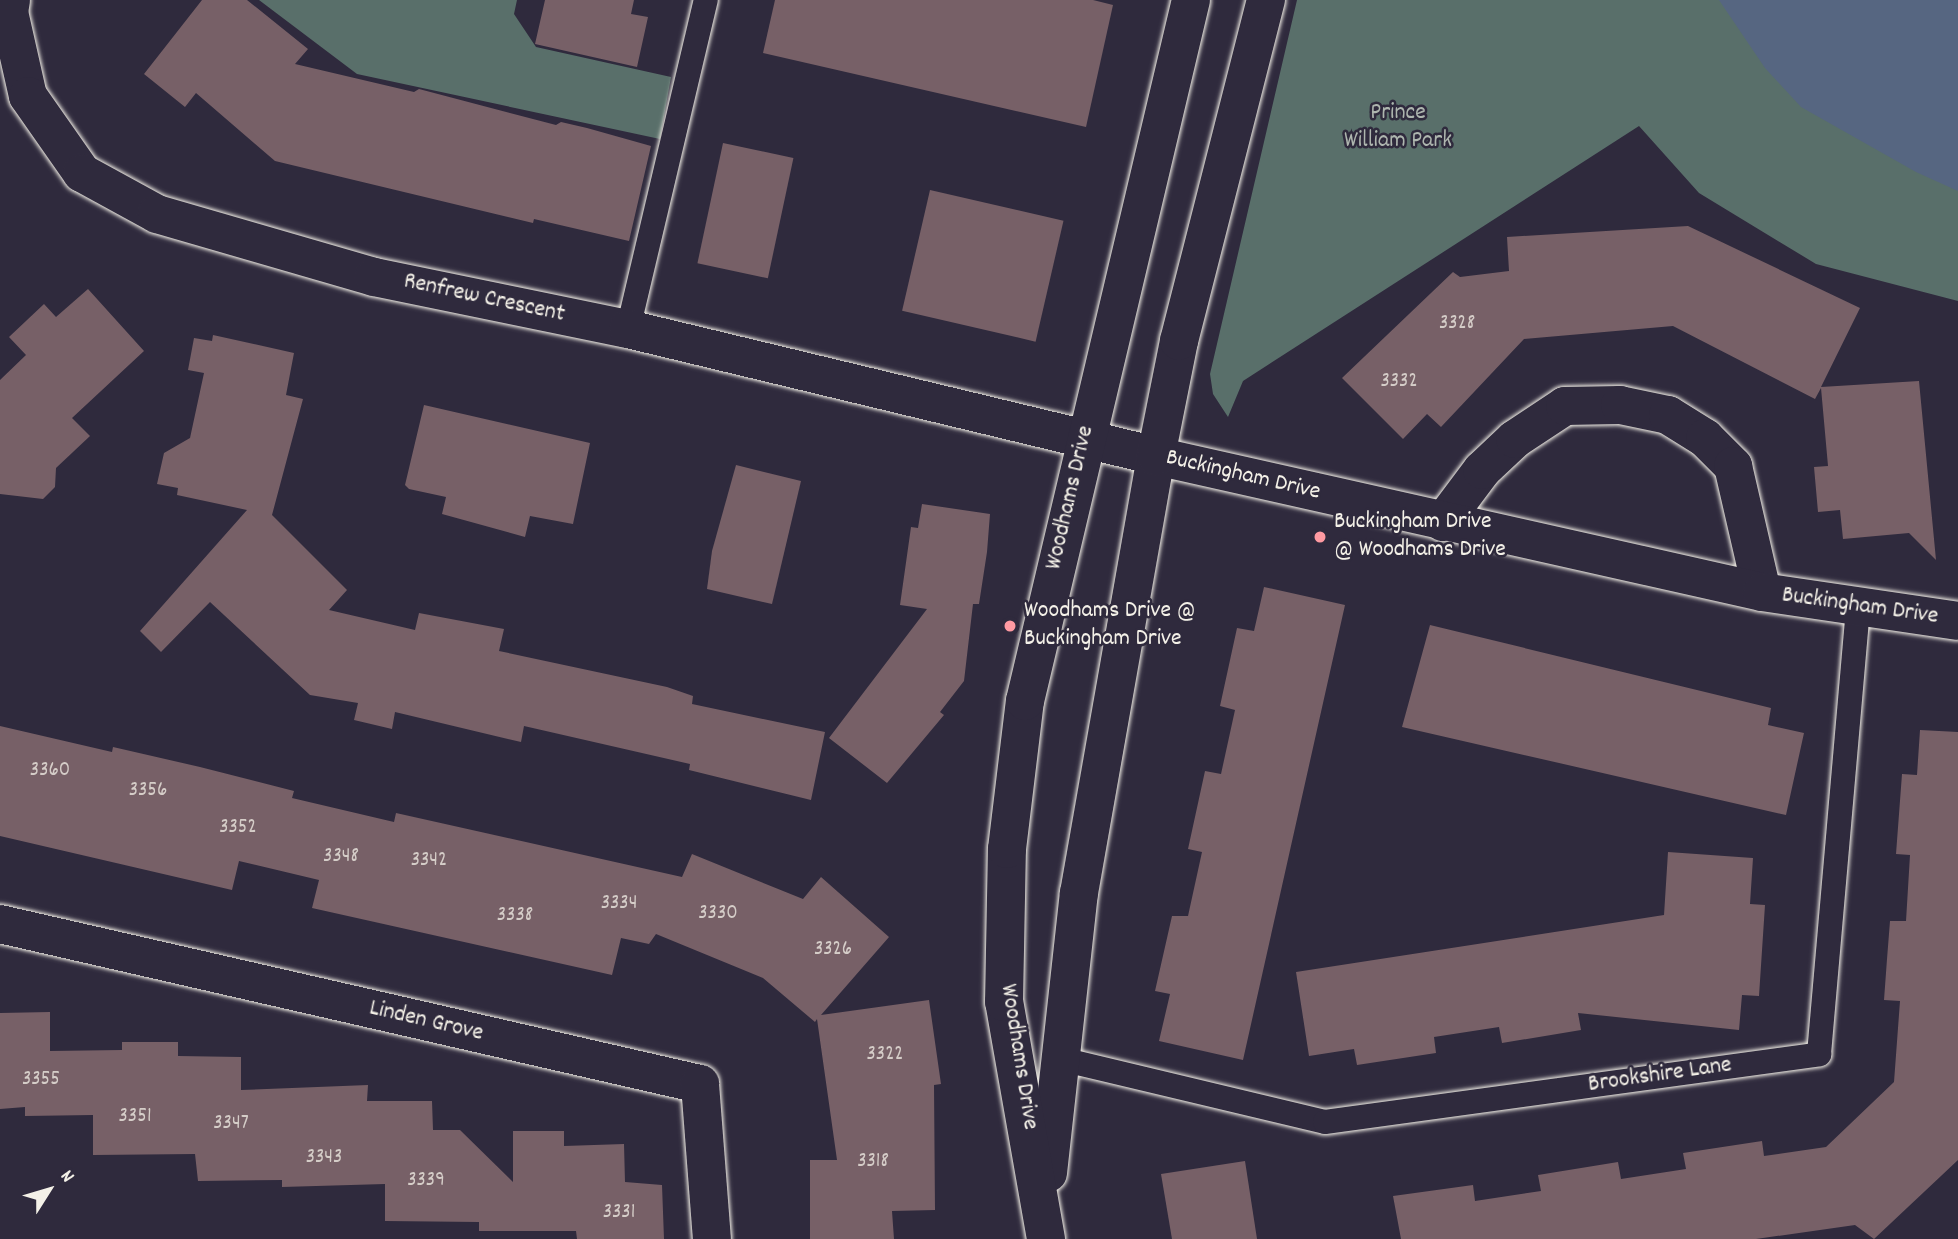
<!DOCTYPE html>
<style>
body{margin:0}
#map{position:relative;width:1958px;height:1239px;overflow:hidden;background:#2f2a3d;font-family:Dekko,sans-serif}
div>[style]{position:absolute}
.green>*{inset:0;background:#596f6a}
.water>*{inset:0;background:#566681}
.building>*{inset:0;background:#776067;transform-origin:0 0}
.roads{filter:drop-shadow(0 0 2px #f4f1e8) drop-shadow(0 0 2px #f4f1e8)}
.service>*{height:24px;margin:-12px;padding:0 12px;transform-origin:12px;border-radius:12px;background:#2f2a3d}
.minor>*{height:38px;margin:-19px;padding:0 19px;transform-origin:19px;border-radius:19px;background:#2f2a3d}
.tertiary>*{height:38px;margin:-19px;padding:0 19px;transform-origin:19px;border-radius:19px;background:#2f2a3d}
.dots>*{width:19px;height:19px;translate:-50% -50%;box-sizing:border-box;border:4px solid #2f2a3d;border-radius:50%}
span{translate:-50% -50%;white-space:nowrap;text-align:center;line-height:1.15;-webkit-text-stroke:5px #2f2a3d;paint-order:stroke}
.number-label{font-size:21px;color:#d5cdc8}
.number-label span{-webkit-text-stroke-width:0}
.park-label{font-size:24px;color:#aeb6af}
.street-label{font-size:24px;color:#f4f1e8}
.poi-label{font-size:24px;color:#f4f1e8}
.left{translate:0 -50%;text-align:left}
.north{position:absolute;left:14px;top:1155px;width:70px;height:70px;-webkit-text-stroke:5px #2f2a3d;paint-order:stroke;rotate:53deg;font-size:19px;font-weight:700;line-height:28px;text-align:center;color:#f4f1e8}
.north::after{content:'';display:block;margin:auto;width:24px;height:32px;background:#f4f1e8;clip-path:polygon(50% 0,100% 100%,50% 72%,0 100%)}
</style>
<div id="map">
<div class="green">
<div style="clip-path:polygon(259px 0,517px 0,514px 14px,536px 47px,671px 77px,660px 139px,357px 74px)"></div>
<div style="clip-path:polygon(1297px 0,1958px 0,1958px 301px,1816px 264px,1699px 193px,1639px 126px,1243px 381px,1228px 417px,1213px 394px,1210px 374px)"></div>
</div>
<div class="water">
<div style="clip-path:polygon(1719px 0,1958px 0,1958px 191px,1916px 172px,1801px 107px,1765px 68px)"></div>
</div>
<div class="building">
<div style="clip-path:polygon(202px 0,247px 0,308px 49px,295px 64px,414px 92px,419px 89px,556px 125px,561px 122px,587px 128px,651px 146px,629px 241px,534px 219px,533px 223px,275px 161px,196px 93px,185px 107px,144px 74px)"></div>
<div style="clip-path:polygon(545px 0,634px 0,631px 14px,648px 17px,637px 67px,535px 44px)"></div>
<div style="clip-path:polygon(775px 0,1093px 0,1113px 5px,1086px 127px,763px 53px)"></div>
<div style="left:723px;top:143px;width:72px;height:123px;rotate:12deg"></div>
<div style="left:930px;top:190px;width:137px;height:124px;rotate:13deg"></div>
<div style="clip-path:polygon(1688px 226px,1860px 308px,1821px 387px,1919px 381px,1936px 560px,1909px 533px,1843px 539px,1840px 510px,1818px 512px,1814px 467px,1828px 466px,1821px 388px,1815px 399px,1673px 326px,1524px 339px,1441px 427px,1427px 414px,1403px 439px,1342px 378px,1453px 272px,1460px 277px,1509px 271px,1507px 237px)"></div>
<div style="clip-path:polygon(88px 289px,144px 351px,72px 418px,90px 436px,56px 468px,55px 487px,43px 499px,0 494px,0 380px,26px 355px,9px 337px,44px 304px,56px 317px)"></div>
<div style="clip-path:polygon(213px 335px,294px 353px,286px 395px,303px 399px,272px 515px,347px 590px,329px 610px,415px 630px,419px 613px,504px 629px,499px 651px,667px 687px,693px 696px,692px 704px,825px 732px,811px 800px,689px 770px,690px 764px,524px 726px,521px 742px,395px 712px,392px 729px,354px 720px,358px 703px,310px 695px,210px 602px,161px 652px,140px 631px,247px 510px,177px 495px,178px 488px,157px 484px,164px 453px,190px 438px,204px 373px,188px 370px,194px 338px,212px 341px)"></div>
<div style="clip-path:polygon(424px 405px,590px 443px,573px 524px,530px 516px,525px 537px,442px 514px,446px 497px,409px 489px,405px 485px)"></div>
<div style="clip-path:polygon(736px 465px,801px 481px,772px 604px,707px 589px,712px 551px)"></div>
<div style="clip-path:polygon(922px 504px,990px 514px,987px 552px,979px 604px,973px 604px,964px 681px,940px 712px,944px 715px,887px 783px,829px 738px,927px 609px,900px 605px,911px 527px,918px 528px)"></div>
<div style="clip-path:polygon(1264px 587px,1345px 605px,1243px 1060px,1159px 1041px,1170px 994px,1155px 991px,1172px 916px,1188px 916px,1202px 852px,1188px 849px,1205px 771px,1221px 774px,1235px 710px,1220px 706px,1237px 628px,1254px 631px)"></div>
<div style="clip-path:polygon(1430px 625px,1771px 708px,1768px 725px,1804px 733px,1786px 815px,1402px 727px)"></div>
<div style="clip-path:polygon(0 726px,112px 752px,113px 747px,200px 767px,294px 791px,292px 798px,394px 822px,396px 813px,682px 877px,692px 854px,803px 899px,821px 877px,889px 937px,821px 1015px,929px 1000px,941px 1084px,934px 1085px,935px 1210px,892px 1211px,894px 1239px,810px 1239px,810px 1160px,837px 1160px,817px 1019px,815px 1022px,763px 978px,656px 934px,649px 944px,621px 938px,612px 975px,312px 908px,319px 880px,239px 861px,232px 890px,0 836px)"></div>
<div style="clip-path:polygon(1920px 730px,1958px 732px,1958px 1160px,1874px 1239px,1855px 1225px,1756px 1239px,1401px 1239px,1393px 1196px,1473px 1185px,1475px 1201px,1541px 1191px,1538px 1175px,1618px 1162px,1621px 1179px,1686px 1169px,1683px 1153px,1762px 1141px,1764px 1156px,1826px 1147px,1894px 1082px,1900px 1001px,1884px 1000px,1887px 959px,1890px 921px,1906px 921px,1910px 855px,1896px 854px,1902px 774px,1917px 775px)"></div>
<div style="clip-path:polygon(1668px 852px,1753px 858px,1750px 904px,1765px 905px,1759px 996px,1742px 995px,1739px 1030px,1578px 1013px,1581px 1030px,1502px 1043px,1499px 1027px,1434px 1037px,1436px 1053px,1357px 1065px,1354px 1049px,1309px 1056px,1296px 972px,1664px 915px)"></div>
<div style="clip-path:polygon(50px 1012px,50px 1051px,122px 1050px,122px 1042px,178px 1042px,178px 1056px,241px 1057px,241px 1090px,368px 1085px,367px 1101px,432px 1101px,433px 1130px,460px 1130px,513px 1182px,513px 1131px,564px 1131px,564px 1146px,624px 1144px,625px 1182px,662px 1185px,664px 1239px,577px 1239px,576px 1231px,479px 1231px,479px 1222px,385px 1221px,385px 1184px,282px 1187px,282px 1180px,198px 1181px,195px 1154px,93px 1155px,93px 1115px,25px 1116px,25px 1107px,0 1109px,0 1013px)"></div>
<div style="clip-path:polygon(1245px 1161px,1257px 1239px,1172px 1239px,1161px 1174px)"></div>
</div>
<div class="roads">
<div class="service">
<div style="left:628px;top:329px;width:338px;rotate:-76.7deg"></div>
<div style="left:1061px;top:1059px;width:271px;rotate:13.4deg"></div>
<div style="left:1325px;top:1122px;width:499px;rotate:-7.8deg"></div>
<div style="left:1819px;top:1054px;width:450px;rotate:-85deg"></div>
</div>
<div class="minor">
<div style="left:11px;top:0;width:12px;rotate:99deg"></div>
<div style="left:9px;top:12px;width:86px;rotate:77.3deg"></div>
<div style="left:28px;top:96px;width:94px;rotate:55deg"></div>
<div style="left:82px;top:173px;width:85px;rotate:28.7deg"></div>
<div style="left:157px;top:214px;width:226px;rotate:16.2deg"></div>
<div style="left:374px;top:277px;width:259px;rotate:11.6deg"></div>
<div style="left:628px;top:329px;width:543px;rotate:13.52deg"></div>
<div style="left:1443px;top:522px;width:65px;rotate:-53.1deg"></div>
<div style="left:1482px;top:470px;width:45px;rotate:-43.2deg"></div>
<div style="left:1515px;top:439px;width:60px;rotate:-33.4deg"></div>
<div style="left:1565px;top:406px;width:55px;rotate:-1deg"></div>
<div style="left:1620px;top:405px;width:49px;rotate:11.8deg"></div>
<div style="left:1668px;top:415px;width:44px;rotate:31.9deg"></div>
<div style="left:1705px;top:438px;width:40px;rotate:45deg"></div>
<div style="left:1733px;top:466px;width:129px;rotate:77deg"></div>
<div style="left:0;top:924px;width:718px;rotate:12.88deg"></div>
<div style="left:700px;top:1084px;width:155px;rotate:85.6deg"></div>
</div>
<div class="tertiary">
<div style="left:1156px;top:456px;width:621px;rotate:12.65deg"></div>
<div style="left:1762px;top:592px;width:198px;rotate:8.4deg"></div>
<div style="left:1048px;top:1173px;width:282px;rotate:-83.7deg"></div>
<div style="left:1079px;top:893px;width:444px;rotate:-80deg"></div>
<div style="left:1156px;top:456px;width:117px;rotate:-78.7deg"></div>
<div style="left:1179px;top:341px;width:352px;rotate:-75.7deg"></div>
<div style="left:1046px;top:1239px;width:241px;rotate:-100deg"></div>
<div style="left:1004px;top:1002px;width:153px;rotate:-88.9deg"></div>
<div style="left:1007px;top:849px;width:149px;rotate:-83.1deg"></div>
<div style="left:1025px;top:701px;width:720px;rotate:-76.68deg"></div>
</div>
</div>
<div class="dots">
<div style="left:1320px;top:537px;background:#ff9aa2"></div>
<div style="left:1010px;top:626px;background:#ff9aa2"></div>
</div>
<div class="number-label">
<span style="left:1457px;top:324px">3328</span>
<span style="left:1399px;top:382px">3332</span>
<span style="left:50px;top:771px">3360</span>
<span style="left:148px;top:791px">3356</span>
<span style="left:238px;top:828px">3352</span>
<span style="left:341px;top:857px">3348</span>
<span style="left:429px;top:861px">3342</span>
<span style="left:619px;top:904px">3334</span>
<span style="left:718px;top:914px">3330</span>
<span style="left:515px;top:916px">3338</span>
<span style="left:833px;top:950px">3326</span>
<span style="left:885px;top:1055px">3322</span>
<span style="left:41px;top:1080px">3355</span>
<span style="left:135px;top:1117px">3351</span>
<span style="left:231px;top:1124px">3347</span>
<span style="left:324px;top:1158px">3343</span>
<span style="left:873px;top:1162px">3318</span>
<span style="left:426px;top:1181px">3339</span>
<span style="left:619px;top:1213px">3331</span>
</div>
<div class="park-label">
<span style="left:1398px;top:128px">Prince<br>William Park</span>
</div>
<div class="street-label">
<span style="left:484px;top:299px;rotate:12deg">Renfrew Crescent</span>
<span style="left:1243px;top:476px;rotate:13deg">Buckingham Drive</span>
<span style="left:1071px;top:498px;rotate:-77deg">Woodhams Drive</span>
<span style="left:1860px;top:607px;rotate:8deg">Buckingham Drive</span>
<span style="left:426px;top:1022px;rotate:13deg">Linden Grove</span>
<span style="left:1018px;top:1057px;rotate:81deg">Woodhams Drive</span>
<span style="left:1660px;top:1076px;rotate:-8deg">Brookshire Lane</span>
</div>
<div class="poi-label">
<span class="left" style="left:1334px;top:537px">Buckingham Drive<br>@ Woodhams Drive</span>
<span class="left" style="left:1024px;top:626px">Woodhams Drive @<br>Buckingham Drive</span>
</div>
<div class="north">N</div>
</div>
